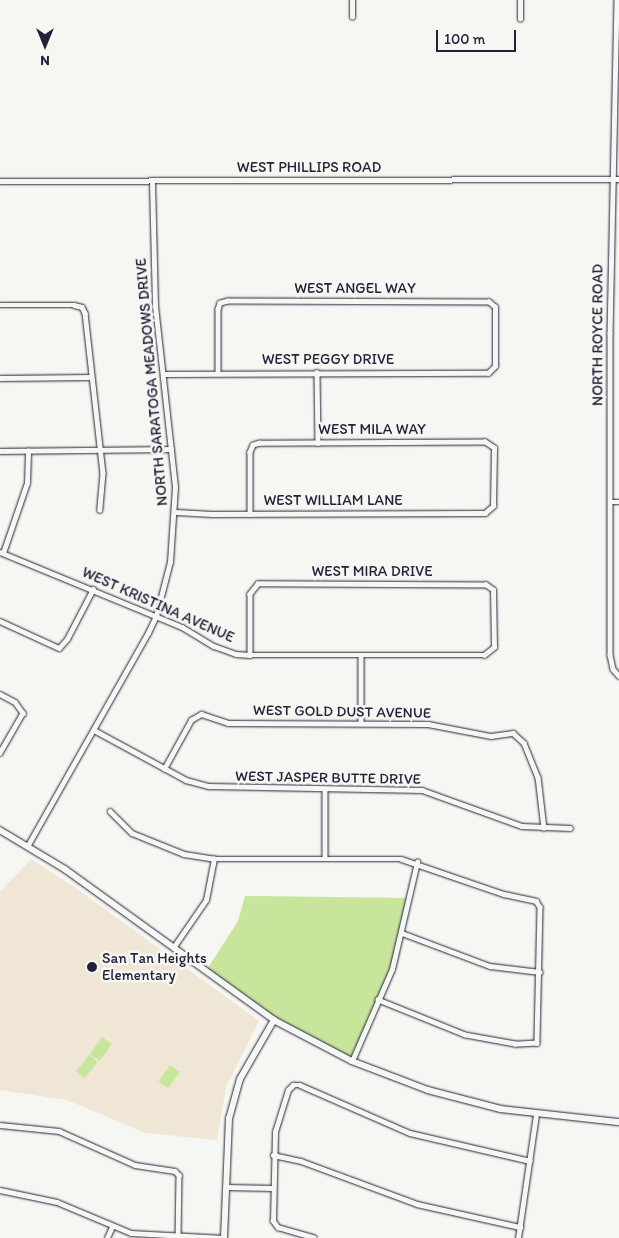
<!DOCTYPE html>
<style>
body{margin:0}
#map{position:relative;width:619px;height:1238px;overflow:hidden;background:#f6f6f2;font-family:Itim,sans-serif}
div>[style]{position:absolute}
.built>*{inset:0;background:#f0e6d6}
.green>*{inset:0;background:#c8e59c;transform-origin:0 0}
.roads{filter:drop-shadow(0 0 1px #22223b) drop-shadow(0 0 1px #22223b)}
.minor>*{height:4.5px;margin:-2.25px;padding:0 2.25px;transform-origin:2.25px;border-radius:2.25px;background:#f6f6f2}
.tertiary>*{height:5.5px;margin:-2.75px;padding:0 2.75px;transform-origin:2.75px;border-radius:2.75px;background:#f6f6f2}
.dots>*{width:14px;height:14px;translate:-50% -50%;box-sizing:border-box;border:2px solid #f6f6f2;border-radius:50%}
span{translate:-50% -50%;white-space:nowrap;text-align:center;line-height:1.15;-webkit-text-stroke:5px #f6f6f2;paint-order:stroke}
.street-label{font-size:15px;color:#22223b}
.poi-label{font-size:15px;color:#22223b}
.left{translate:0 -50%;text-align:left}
.north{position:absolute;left:20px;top:20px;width:50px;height:50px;-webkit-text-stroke:4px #f6f6f2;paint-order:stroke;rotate:180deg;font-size:14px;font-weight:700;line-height:20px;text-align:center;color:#22223b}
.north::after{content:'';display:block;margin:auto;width:18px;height:22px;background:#22223b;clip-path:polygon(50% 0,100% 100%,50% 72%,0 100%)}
.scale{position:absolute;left:436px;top:30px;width:80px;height:22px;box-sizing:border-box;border:2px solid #22223b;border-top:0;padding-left:6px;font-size:15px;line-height:18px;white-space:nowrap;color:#22223b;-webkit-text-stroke:4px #f6f6f2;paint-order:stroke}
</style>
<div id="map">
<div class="built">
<div style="clip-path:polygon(31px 859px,77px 889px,259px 1021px,226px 1087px,217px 1140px,146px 1133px,67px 1100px,0 1090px,0 892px)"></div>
</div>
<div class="green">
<div style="clip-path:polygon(245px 896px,409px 898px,396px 955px,352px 1061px,274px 1020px,206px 971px,238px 921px)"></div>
<div style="left:102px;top:1037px;width:12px;height:21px;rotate:35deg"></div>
<div style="left:89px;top:1055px;width:11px;height:21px;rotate:38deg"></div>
<div style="left:170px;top:1065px;width:12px;height:20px;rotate:35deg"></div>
</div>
<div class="roads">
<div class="minor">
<div style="left:617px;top:0;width:333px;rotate:91.2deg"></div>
<div style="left:610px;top:333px;width:322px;rotate:90deg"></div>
<div style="left:610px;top:655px;width:14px;rotate:78deg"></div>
<div style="left:613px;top:669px;width:9px;rotate:49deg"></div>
<div style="left:352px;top:17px;width:17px;rotate:-90deg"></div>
<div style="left:520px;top:19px;width:19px;rotate:-90deg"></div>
<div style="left:0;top:181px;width:619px;rotate:-0.19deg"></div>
<div style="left:0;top:305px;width:74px"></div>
<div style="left:74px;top:305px;width:8px;rotate:14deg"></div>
<div style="left:82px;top:307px;width:7px;rotate:63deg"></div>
<div style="left:85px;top:313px;width:161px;rotate:83.6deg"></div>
<div style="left:103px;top:473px;width:37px;rotate:95deg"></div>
<div style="left:317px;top:372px;width:71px;rotate:89.2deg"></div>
<div style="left:163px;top:374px;width:325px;rotate:-0.2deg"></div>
<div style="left:488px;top:373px;width:10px;rotate:-45deg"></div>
<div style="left:495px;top:366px;width:59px;rotate:-90deg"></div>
<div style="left:495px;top:307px;width:8px;rotate:-140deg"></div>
<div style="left:489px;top:302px;width:261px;rotate:-179.8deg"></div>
<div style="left:228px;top:301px;width:8px;rotate:166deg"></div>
<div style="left:220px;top:303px;width:6px;rotate:108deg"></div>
<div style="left:218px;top:309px;width:64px;rotate:90deg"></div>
<div style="left:0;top:378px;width:91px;rotate:-0.6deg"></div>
<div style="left:0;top:451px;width:171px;rotate:-0.7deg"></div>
<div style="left:610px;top:502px;width:9px"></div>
<div style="left:176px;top:512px;width:36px;rotate:3deg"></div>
<div style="left:212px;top:514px;width:273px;rotate:-0.2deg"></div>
<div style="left:485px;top:513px;width:11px;rotate:-41deg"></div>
<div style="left:493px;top:506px;width:58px;rotate:-89deg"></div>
<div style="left:494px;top:448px;width:11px;rotate:-146deg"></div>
<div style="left:485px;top:442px;width:225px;rotate:179.7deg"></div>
<div style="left:260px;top:443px;width:7px;rotate:164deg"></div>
<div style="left:253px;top:445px;width:8px;rotate:113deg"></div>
<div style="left:250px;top:452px;width:62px;rotate:90deg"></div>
<div style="left:0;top:552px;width:197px;rotate:22.4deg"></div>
<div style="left:182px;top:627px;width:37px;rotate:31deg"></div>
<div style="left:214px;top:646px;width:23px;rotate:20deg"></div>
<div style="left:236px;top:654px;width:14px;rotate:4deg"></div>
<div style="left:250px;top:655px;width:234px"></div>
<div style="left:484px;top:655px;width:13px;rotate:-39deg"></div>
<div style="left:494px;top:647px;width:57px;rotate:-91deg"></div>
<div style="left:493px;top:590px;width:9px;rotate:-144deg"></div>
<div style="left:486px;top:585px;width:228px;rotate:-179.7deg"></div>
<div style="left:258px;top:584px;width:13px;rotate:129deg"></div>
<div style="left:250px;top:594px;width:61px;rotate:90deg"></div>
<div style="left:3px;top:553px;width:74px;rotate:-71.1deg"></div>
<div style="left:27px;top:483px;width:32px;rotate:-88deg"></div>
<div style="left:0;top:621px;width:65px;rotate:24.6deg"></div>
<div style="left:59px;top:648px;width:12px;rotate:-48deg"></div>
<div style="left:67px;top:639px;width:56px;rotate:-62.5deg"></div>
<div style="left:361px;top:655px;width:67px;rotate:90deg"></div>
<div style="left:0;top:694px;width:17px;rotate:28deg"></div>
<div style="left:15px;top:702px;width:14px;rotate:54deg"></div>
<div style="left:23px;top:713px;width:46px;rotate:119.9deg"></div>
<div style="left:94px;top:730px;width:105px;rotate:28.5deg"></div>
<div style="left:186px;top:780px;width:24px;rotate:15deg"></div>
<div style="left:209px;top:786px;width:213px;rotate:1.1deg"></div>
<div style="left:422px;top:790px;width:106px;rotate:19.8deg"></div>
<div style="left:522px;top:826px;width:48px;rotate:2.4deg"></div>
<div style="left:164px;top:769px;width:56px;rotate:-61.1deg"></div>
<div style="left:191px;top:720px;width:12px;rotate:-31deg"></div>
<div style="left:201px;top:714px;width:28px;rotate:18deg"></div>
<div style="left:228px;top:723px;width:200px;rotate:0.3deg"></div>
<div style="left:428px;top:724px;width:64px;rotate:10.8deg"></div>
<div style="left:491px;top:736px;width:22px;rotate:-8deg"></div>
<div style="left:513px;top:733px;width:15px;rotate:42deg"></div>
<div style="left:524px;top:743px;width:37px;rotate:68deg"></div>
<div style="left:538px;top:777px;width:51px;rotate:83.3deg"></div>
<div style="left:325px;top:789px;width:69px;rotate:90deg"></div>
<div style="left:110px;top:811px;width:31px;rotate:45deg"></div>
<div style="left:132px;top:833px;width:56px;rotate:22deg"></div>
<div style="left:184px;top:854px;width:30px;rotate:9deg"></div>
<div style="left:214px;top:859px;width:187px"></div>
<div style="left:401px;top:859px;width:109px;rotate:18.8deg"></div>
<div style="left:504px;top:894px;width:33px;rotate:12deg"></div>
<div style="left:536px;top:901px;width:7px;rotate:56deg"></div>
<div style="left:540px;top:907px;width:136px;rotate:91.3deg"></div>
<div style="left:537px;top:1043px;width:22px;rotate:177deg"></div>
<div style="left:515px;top:1044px;width:51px;rotate:-169.8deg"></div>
<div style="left:465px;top:1035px;width:94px;rotate:-158.1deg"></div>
<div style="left:28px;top:845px;width:244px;rotate:-60.5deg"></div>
<div style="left:148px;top:633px;width:19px;rotate:-65deg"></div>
<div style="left:156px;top:616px;width:56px;rotate:-75.5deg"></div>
<div style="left:170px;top:562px;width:75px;rotate:-86.2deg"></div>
<div style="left:175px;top:487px;width:183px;rotate:-96.3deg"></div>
<div style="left:155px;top:305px;width:124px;rotate:-91.4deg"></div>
<div style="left:402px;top:933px;width:94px;rotate:20.6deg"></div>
<div style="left:490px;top:966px;width:50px;rotate:6.8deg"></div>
<div style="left:173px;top:948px;width:58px;rotate:-55.5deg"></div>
<div style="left:206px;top:900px;width:42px;rotate:-79deg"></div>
<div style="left:352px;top:1061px;width:100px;rotate:-66.5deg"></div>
<div style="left:392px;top:969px;width:110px;rotate:-76.8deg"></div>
<div style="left:0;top:1125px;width:59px;rotate:5.8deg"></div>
<div style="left:59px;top:1131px;width:83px;rotate:24.1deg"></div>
<div style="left:135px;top:1165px;width:40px;rotate:8.5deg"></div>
<div style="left:175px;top:1171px;width:6px;rotate:45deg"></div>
<div style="left:179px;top:1175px;width:61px;rotate:90.9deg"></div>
<div style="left:273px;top:1155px;width:29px;rotate:12deg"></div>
<div style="left:301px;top:1161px;width:124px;rotate:20.3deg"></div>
<div style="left:417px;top:1204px;width:106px;rotate:12.6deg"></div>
<div style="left:226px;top:1187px;width:47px;rotate:1.2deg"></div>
<div style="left:0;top:1190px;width:58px;rotate:11.9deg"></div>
<div style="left:57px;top:1202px;width:80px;rotate:22.7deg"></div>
<div style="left:131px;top:1233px;width:93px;rotate:3.1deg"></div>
<div style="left:107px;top:1238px;width:12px;rotate:-66deg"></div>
<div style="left:314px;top:1238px;width:37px;rotate:-164deg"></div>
<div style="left:278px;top:1228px;width:9px;rotate:-126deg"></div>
<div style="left:273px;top:1221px;width:89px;rotate:-88.7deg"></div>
<div style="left:275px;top:1132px;width:44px;rotate:-72.8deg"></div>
<div style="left:288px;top:1090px;width:7px;rotate:-45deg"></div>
<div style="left:293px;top:1085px;width:7px"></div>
<div style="left:300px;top:1085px;width:120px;rotate:23.6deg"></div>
<div style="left:410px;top:1133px;width:123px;rotate:13.1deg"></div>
<div style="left:518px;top:1238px;width:124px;rotate:-81.7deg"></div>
</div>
<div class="tertiary">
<div style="left:0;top:830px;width:76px;rotate:31deg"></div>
<div style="left:65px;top:869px;width:258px;rotate:35.8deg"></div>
<div style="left:274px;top:1020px;width:88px;rotate:27.7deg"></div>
<div style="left:352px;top:1061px;width:81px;rotate:20.9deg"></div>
<div style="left:428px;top:1090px;width:75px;rotate:14.6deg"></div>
<div style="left:501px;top:1109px;width:119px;rotate:6.3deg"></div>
<div style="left:224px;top:1238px;width:119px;rotate:-87.6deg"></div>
<div style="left:229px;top:1119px;width:41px;rotate:-74.6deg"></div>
<div style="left:240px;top:1079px;width:68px;rotate:-60deg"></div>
</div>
</div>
<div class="dots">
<div style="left:92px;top:967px;background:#22223b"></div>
</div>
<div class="street-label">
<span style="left:309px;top:168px">WEST PHILLIPS ROAD</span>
<span style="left:355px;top:289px">WEST ANGEL WAY</span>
<span style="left:598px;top:335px;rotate:-90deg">NORTH ROYCE ROAD</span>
<span style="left:328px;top:360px">WEST PEGGY DRIVE</span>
<span style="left:152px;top:382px;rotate:-95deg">NORTH SARATOGA MEADOWS DRIVE</span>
<span style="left:372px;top:430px">WEST MILA WAY</span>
<span style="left:333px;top:501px">WEST WILLIAM LANE</span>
<span style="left:372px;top:572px">WEST MIRA DRIVE</span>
<span style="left:158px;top:605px;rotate:24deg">WEST KRISTINA AVENUE</span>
<span style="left:342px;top:712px;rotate:1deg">WEST GOLD DUST AVENUE</span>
<span style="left:328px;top:778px;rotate:1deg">WEST JASPER BUTTE DRIVE</span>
</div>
<div class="poi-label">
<span class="left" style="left:102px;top:967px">San Tan Heights<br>Elementary</span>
</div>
<div class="north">N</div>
<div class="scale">100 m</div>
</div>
